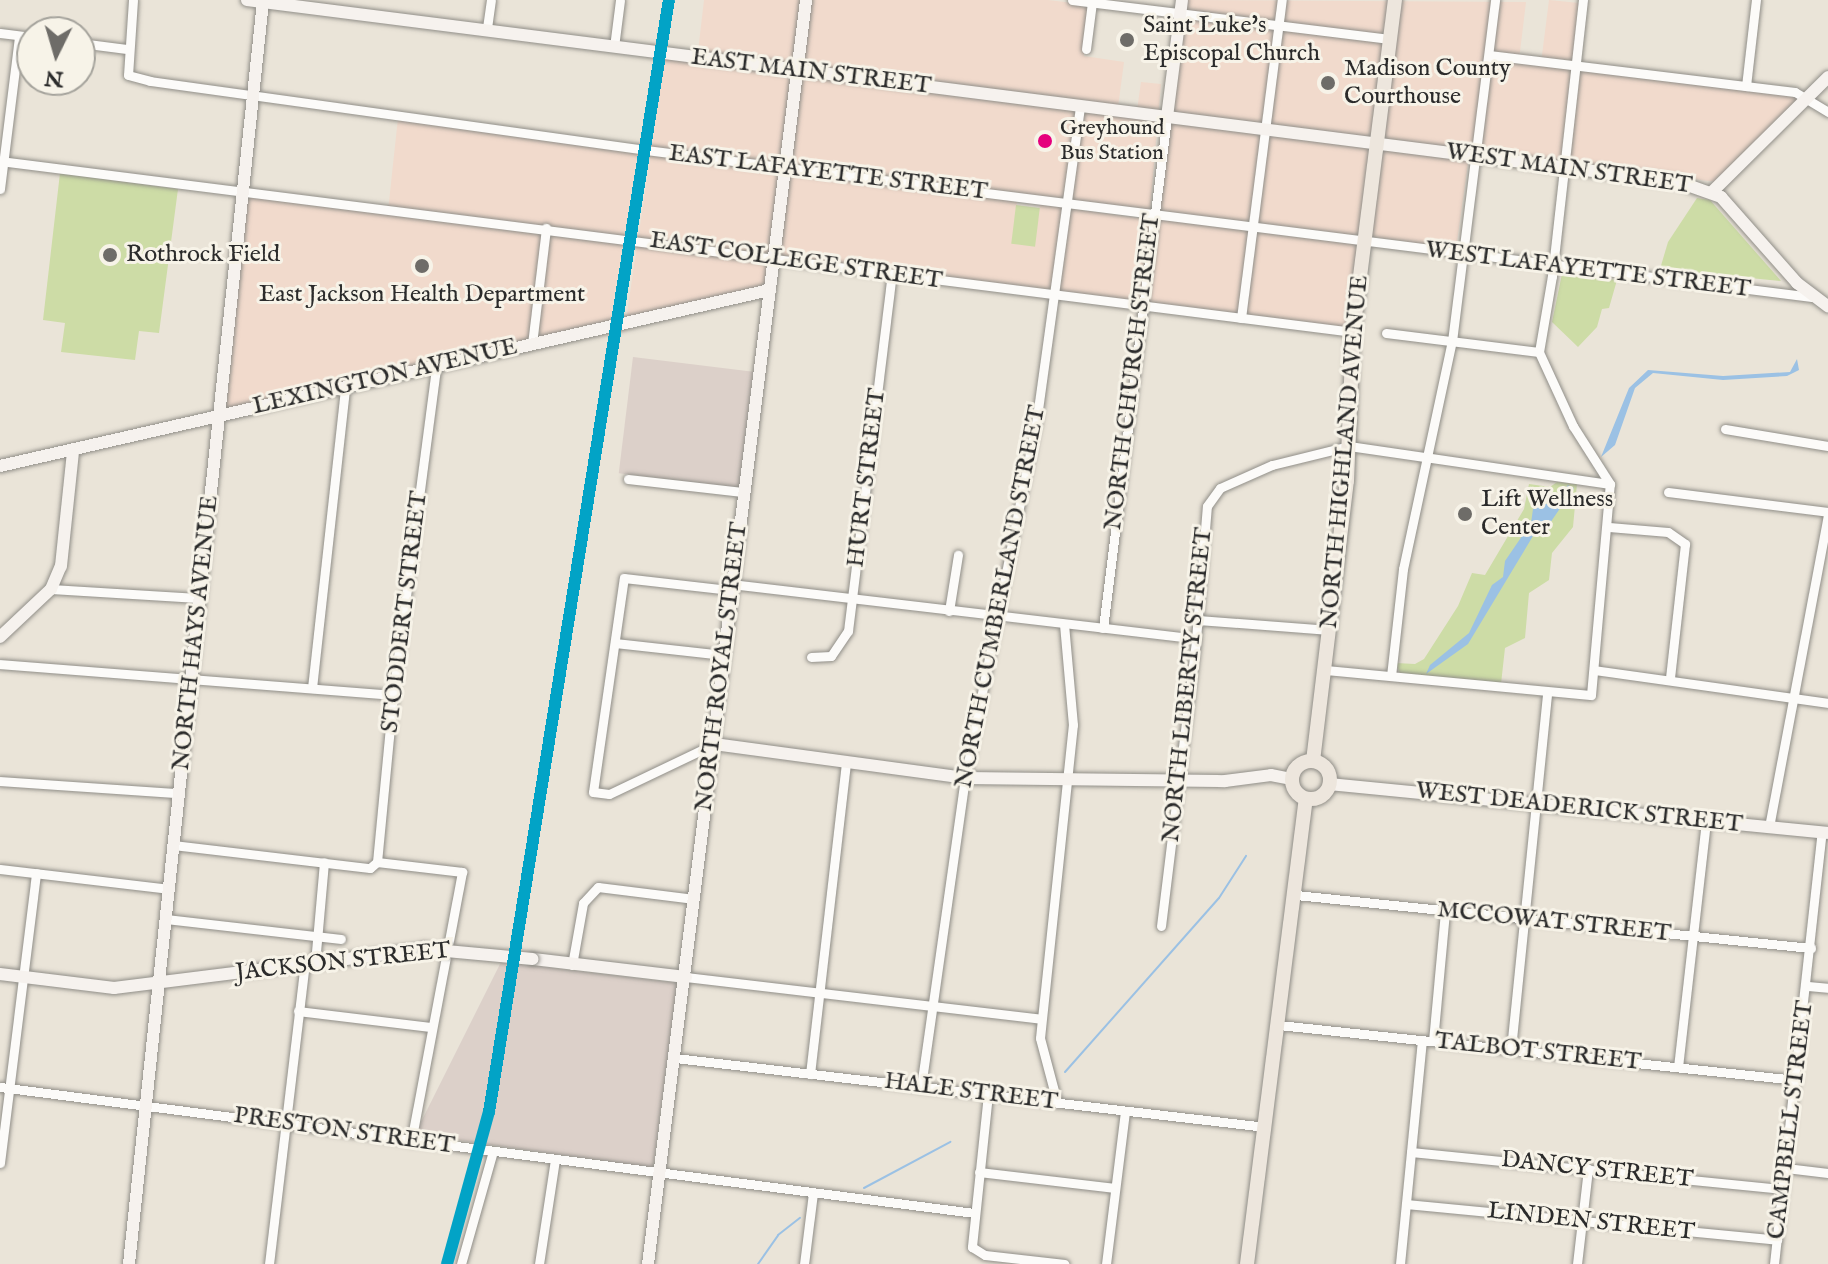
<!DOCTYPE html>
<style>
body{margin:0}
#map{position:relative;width:1828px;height:1264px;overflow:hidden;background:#eae4d8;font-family:"IM FELL English",serif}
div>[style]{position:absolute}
.built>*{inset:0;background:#f1dacc}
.industrial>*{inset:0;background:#dcd0c9;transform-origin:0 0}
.green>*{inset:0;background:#cddca6;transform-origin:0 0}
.water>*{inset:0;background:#9bc1e4}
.stream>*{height:2px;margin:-1px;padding:0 1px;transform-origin:1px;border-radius:1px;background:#9bc1e4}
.roads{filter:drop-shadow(0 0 2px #908e88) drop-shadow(0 0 2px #908e88)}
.street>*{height:9px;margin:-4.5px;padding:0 4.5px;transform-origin:4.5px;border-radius:4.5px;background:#fcfbf9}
.secondary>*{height:12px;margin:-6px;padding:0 6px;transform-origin:6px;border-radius:6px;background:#f6f2ee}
.primary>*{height:14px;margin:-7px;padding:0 7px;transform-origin:7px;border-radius:7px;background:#ede6dd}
.primary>.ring{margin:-7px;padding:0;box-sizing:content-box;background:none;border:14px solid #ede6dd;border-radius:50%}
.bridges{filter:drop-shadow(0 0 2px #908e88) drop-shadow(0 0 2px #908e88)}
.secondary-bridge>*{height:12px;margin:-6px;padding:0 6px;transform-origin:6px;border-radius:6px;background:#f6f2ee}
.rail-1>*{height:12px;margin:-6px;padding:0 6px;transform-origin:6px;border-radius:6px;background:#02a3c6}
.dots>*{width:22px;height:22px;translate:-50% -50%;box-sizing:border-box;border:4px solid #f7f3e8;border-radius:50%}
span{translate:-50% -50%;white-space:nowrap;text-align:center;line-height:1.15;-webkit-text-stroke:6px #f7f3e8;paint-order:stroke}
.bus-label{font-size:22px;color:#2b2b2b}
.left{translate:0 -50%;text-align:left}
.poi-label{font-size:24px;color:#2b2b2b}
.street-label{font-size:24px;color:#2b2b2b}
.north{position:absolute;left:16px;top:16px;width:80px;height:80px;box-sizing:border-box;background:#f7f3e8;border:2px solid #a5a39c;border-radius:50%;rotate:185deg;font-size:22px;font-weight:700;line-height:32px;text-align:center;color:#2b2b2b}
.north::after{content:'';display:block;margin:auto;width:28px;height:36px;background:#6e6c68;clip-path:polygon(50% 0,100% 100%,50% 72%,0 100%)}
</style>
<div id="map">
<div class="built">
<div style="clip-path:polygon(704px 0,1048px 0,1090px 5px,1084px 56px,1124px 62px,1117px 115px,1136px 117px,1141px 82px,1161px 84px,1150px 210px,1018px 194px,1012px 243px,1034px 246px,1040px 204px,1158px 221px,1185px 0,1526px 2px,1519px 60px,1541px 63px,1549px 0,1579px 3px,1573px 68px,1803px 98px,1716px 182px,1470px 149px,1456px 249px,1360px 235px,1348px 329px,769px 255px,765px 285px,626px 320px,665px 57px,697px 60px)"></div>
<div style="clip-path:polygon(398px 118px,638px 152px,610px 323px,226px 410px,248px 193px,388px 211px)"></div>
</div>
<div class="industrial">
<div style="left:633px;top:357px;width:121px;height:117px;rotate:7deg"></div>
<div style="clip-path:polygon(501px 962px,677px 983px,653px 1168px,415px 1134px)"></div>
</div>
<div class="green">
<div style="clip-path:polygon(60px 173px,178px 189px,159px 333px,139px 331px,135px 360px,61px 352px,65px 323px,43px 320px)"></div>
<div style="clip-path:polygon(1697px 198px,1710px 200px,1781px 281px,1660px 269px,1668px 242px)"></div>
<div style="left:1016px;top:205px;width:24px;height:39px;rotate:7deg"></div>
<div style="clip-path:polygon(1562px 274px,1617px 280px,1609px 308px,1602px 309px,1597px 327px,1578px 347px,1552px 322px)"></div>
<div style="clip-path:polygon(1557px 482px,1577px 484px,1573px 527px,1552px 553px,1549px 580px,1529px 593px,1525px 638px,1505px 648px,1501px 684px,1400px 674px,1396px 663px,1415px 664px,1424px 659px,1458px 606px,1472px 573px,1485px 575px,1524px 509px,1529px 484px,1550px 487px)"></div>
</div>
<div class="water">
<div style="clip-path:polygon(1797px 359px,1799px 370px,1787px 376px,1723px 380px,1653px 373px,1635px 388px,1615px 445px,1601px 457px,1629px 388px,1648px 370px,1723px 376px,1790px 372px)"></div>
<div style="clip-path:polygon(1568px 485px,1574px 488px,1550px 523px,1533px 536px,1468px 644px,1426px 674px,1430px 665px,1469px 633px,1492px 585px,1503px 577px,1505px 561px,1531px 523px,1533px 509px,1556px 500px)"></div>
</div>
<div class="stream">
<div style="left:1065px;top:1072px;width:232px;rotate:-48.5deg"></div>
<div style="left:1219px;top:898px;width:50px;rotate:-57.3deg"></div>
<div style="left:864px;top:1188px;width:98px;rotate:-28.1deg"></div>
<div style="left:758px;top:1264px;width:35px;rotate:-55deg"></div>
<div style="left:778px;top:1235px;width:28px;rotate:-38deg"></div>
</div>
<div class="roads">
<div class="street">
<div style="left:133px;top:0;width:75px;rotate:93.8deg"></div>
<div style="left:128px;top:75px;width:23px;rotate:15deg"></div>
<div style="left:150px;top:81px;width:501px;rotate:7.92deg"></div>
<div style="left:646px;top:150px;width:1175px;rotate:7.19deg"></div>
<div style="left:1072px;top:0;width:320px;rotate:7deg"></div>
<div style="left:487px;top:28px;width:28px;rotate:-82deg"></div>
<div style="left:0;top:33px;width:32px;rotate:7deg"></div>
<div style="left:80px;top:43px;width:47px;rotate:7.3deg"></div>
<div style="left:614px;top:47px;width:47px;rotate:-82.7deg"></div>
<div style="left:1086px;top:49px;width:47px;rotate:-82.7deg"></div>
<div style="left:1489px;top:55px;width:308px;rotate:6.9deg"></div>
<div style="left:1795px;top:92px;width:39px;rotate:31deg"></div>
<div style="left:1746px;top:86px;width:87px;rotate:-83.4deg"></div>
<div style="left:0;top:161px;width:1364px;rotate:7.2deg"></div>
<div style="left:0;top:189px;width:154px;rotate:-82.9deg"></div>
<div style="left:1241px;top:318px;width:321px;rotate:-82.7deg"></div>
<div style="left:1386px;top:333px;width:154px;rotate:7.1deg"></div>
<div style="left:532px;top:344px;width:117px;rotate:-83.1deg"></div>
<div style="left:1539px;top:352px;width:77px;rotate:-80.3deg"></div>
<div style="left:1552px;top:276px;width:278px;rotate:-83.6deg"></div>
<div style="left:1725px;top:429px;width:104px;rotate:9.4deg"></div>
<div style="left:628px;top:479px;width:115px;rotate:6.5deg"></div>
<div style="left:1668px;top:492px;width:161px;rotate:7.1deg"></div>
<div style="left:1609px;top:527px;width:59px;rotate:4.8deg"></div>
<div style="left:1668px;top:532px;width:21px;rotate:35deg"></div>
<div style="left:1685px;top:544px;width:135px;rotate:96.4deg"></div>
<div style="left:731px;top:584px;width:468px;rotate:6.7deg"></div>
<div style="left:51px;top:589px;width:147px;rotate:3.5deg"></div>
<div style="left:949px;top:611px;width:57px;rotate:-80.9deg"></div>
<div style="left:1198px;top:620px;width:132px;rotate:4.3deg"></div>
<div style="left:1103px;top:628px;width:515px;rotate:-82.86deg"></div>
<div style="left:615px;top:643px;width:109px;rotate:6.3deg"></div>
<div style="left:811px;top:657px;width:20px;rotate:-3deg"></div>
<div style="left:831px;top:656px;width:30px;rotate:-56deg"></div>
<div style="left:848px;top:631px;width:360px;rotate:-83deg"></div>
<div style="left:0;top:664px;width:394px;rotate:4.5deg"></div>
<div style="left:1325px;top:670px;width:267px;rotate:5.4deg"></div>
<div style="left:1591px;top:695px;width:212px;rotate:-84.9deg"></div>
<div style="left:1610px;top:484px;width:69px;rotate:-122.5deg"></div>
<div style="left:1573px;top:426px;width:81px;rotate:-114.7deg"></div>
<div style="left:1594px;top:670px;width:236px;rotate:8deg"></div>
<div style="left:1391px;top:676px;width:108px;rotate:-83.6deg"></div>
<div style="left:1403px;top:569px;width:233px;rotate:-77.9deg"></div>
<div style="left:1452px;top:341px;width:344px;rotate:-82.8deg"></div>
<div style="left:312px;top:688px;width:303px;rotate:-83.7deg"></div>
<div style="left:714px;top:744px;width:116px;rotate:154.5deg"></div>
<div style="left:609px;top:794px;width:16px;rotate:-173deg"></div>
<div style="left:593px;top:792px;width:216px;rotate:-81.8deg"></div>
<div style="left:624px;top:578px;width:107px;rotate:6.5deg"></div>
<div style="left:0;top:781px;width:178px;rotate:3.9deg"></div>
<div style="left:1769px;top:827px;width:318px;rotate:-79.3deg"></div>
<div style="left:173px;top:845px;width:198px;rotate:6.7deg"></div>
<div style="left:370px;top:868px;width:9px;rotate:-41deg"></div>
<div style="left:377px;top:862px;width:86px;rotate:6.7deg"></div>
<div style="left:462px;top:872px;width:274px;rotate:100.7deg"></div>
<div style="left:377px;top:862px;width:168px;rotate:-84.5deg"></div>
<div style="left:393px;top:695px;width:335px;rotate:-82.5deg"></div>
<div style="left:0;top:869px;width:171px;rotate:6.7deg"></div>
<div style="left:1296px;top:895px;width:518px;rotate:5.88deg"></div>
<div style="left:166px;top:919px;width:176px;rotate:6.5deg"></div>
<div style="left:1161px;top:926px;width:289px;rotate:-83deg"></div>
<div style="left:1196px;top:639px;width:133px;rotate:-85.3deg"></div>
<div style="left:1207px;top:506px;width:22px;rotate:-54deg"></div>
<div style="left:1220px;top:488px;width:57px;rotate:-23.9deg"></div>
<div style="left:1272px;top:465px;width:79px;rotate:-13.9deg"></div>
<div style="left:1349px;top:446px;width:264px;rotate:8.3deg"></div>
<div style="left:315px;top:963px;width:101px;rotate:-84.9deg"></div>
<div style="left:572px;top:965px;width:63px;rotate:-79.9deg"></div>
<div style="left:583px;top:903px;width:22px;rotate:-47deg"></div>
<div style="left:598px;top:887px;width:97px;rotate:7.1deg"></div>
<div style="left:686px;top:977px;width:357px;rotate:6.7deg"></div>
<div style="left:1807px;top:986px;width:21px;rotate:5deg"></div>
<div style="left:298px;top:1011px;width:133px;rotate:6.9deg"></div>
<div style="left:1279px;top:1025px;width:520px;rotate:6.07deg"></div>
<div style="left:1433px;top:1041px;width:131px;rotate:-84.7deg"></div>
<div style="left:1511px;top:1049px;width:359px;rotate:-84.2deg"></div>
<div style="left:675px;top:1058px;width:595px;rotate:6.66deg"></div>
<div style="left:1678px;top:1067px;width:248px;rotate:-83.5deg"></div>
<div style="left:810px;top:1074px;width:314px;rotate:-83.4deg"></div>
<div style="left:0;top:1087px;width:982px;rotate:7.37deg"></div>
<div style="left:921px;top:1087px;width:312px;rotate:-81.9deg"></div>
<div style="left:965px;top:778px;width:361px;rotate:-78.7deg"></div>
<div style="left:1036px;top:424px;width:321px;rotate:-82.1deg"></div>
<div style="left:988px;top:1094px;width:154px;rotate:96deg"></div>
<div style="left:972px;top:1247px;width:15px;rotate:32deg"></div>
<div style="left:985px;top:1255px;width:80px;rotate:6.5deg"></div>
<div style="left:1057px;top:1102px;width:66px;rotate:-104.9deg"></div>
<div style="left:1040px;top:1038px;width:315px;rotate:-84deg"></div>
<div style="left:1073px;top:725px;width:101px;rotate:-95.1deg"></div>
<div style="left:1411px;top:1152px;width:374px;rotate:5.7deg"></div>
<div style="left:0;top:1163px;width:292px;rotate:-82.9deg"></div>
<div style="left:1786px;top:1168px;width:42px;rotate:6.8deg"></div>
<div style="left:979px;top:1172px;width:137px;rotate:6.7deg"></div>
<div style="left:1406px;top:1204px;width:373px;rotate:5.5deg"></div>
<div style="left:269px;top:1264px;width:302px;rotate:-83.2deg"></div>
<div style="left:461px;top:1264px;width:117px;rotate:-74.2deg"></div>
<div style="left:539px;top:1264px;width:106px;rotate:-81.3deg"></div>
<div style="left:804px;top:1264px;width:72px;rotate:-82.8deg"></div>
<div style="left:1106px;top:1264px;width:154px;rotate:-82.9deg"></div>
<div style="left:1400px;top:1264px;width:225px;rotate:-84.4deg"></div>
<div style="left:1577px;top:1264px;width:96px;rotate:-83.4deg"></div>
<div style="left:1774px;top:1264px;width:435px;rotate:-83.7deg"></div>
</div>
<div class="secondary">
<div style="left:247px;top:0;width:1444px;rotate:7.24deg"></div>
<div style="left:1679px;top:182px;width:45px;rotate:19.7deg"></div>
<div style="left:1721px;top:197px;width:115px;rotate:48.5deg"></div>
<div style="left:1797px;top:283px;width:39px;rotate:37deg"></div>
<div style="left:1167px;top:117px;width:118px;rotate:-82.7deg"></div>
<div style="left:1713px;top:191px;width:162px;rotate:-44.7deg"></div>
<div style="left:0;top:466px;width:790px;rotate:-12.88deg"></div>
<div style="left:0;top:637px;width:70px;rotate:-43.3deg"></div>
<div style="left:51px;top:589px;width:25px;rotate:-67deg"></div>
<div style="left:61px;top:566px;width:116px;rotate:-84deg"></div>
<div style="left:714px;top:744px;width:253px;rotate:7.7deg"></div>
<div style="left:965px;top:778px;width:260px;rotate:0.7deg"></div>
<div style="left:1225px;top:781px;width:46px;rotate:-7.4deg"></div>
<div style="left:1271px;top:775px;width:20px;rotate:11deg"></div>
<div style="left:1330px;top:784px;width:500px;rotate:5.62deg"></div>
<div style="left:533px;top:959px;width:154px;rotate:6.7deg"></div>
<div style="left:0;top:974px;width:115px;rotate:7deg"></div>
<div style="left:114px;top:988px;width:313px;rotate:-7.1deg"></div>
<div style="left:129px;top:1264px;width:1269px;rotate:-83.94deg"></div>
<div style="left:648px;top:1264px;width:1274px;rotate:-82.87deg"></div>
</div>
<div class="primary">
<div class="ring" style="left:1292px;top:761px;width:24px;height:24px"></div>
<div style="left:1313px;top:761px;width:282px;rotate:-83.1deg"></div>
<div style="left:1347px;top:481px;width:149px;rotate:-87.7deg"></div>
<div style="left:1353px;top:332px;width:335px;rotate:-82.8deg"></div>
<div style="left:1247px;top:1264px;width:469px;rotate:-82.8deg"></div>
</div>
</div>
<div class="bridges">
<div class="secondary-bridge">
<div style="left:425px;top:949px;width:108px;rotate:5.3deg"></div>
</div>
</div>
<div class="rail-1">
<div style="left:447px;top:1264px;width:158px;rotate:-74.6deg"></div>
<div style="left:489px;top:1112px;width:1126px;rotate:-80.81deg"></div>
</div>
<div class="dots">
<div style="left:1127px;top:40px;background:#6e6c68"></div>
<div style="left:1328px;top:83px;background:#6e6c68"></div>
<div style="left:1045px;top:141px;background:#e5007d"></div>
<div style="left:110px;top:255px;background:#6e6c68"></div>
<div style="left:422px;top:266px;background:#6e6c68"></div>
<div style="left:1465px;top:514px;background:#6e6c68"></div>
</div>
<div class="bus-label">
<span class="left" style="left:1060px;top:141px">Greyhound<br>Bus Station</span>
</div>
<div class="poi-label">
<span class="left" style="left:1143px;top:40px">Saint Luke's<br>Episcopal Church</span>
<span class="left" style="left:1344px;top:83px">Madison County<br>Courthouse</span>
<span class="left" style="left:126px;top:255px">Rothrock Field</span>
<span style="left:422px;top:295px">East Jackson Health Department</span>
<span class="left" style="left:1481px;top:514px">Lift Wellness<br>Center</span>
</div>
<div class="street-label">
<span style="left:811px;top:72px;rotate:7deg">EAST MAIN STREET</span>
<span style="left:1569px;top:169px;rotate:8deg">WEST MAIN STREET</span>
<span style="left:828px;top:173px;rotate:7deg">EAST LAFAYETTE STREET</span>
<span style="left:796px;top:261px;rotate:8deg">EAST COLLEGE STREET</span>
<span style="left:1588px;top:270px;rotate:7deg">WEST LAFAYETTE STREET</span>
<span style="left:1133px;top:372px;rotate:-83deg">NORTH CHURCH STREET</span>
<span style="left:385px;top:377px;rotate:-13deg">LEXINGTON AVENUE</span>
<span style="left:1345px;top:452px;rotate:-85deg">NORTH HIGHLAND AVENUE</span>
<span style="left:867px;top:478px;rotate:-83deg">HURT STREET</span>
<span style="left:1001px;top:597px;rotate:-79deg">NORTH CUMBERLAND STREET</span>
<span style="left:405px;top:612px;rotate:-83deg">STODDERT STREET</span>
<span style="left:196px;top:633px;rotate:-84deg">NORTH HAYS AVENUE</span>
<span style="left:722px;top:667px;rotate:-83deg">NORTH ROYAL STREET</span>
<span style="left:1188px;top:685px;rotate:-84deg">NORTH LIBERTY STREET</span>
<span style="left:1579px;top:808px;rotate:6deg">WEST DEADERICK STREET</span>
<span style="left:1554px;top:922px;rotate:6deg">MCCOWAT STREET</span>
<span style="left:343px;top:962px;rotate:-6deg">JACKSON STREET</span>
<span style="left:1538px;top:1052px;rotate:6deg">TALBOT STREET</span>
<span style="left:971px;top:1092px;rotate:7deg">HALE STREET</span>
<span style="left:1791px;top:1120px;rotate:-83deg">CAMPBELL STREET</span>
<span style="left:344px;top:1131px;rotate:8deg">PRESTON STREET</span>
<span style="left:1597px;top:1170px;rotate:6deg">DANCY STREET</span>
<span style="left:1591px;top:1222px;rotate:6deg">LINDEN STREET</span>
</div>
<div class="north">N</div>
</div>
